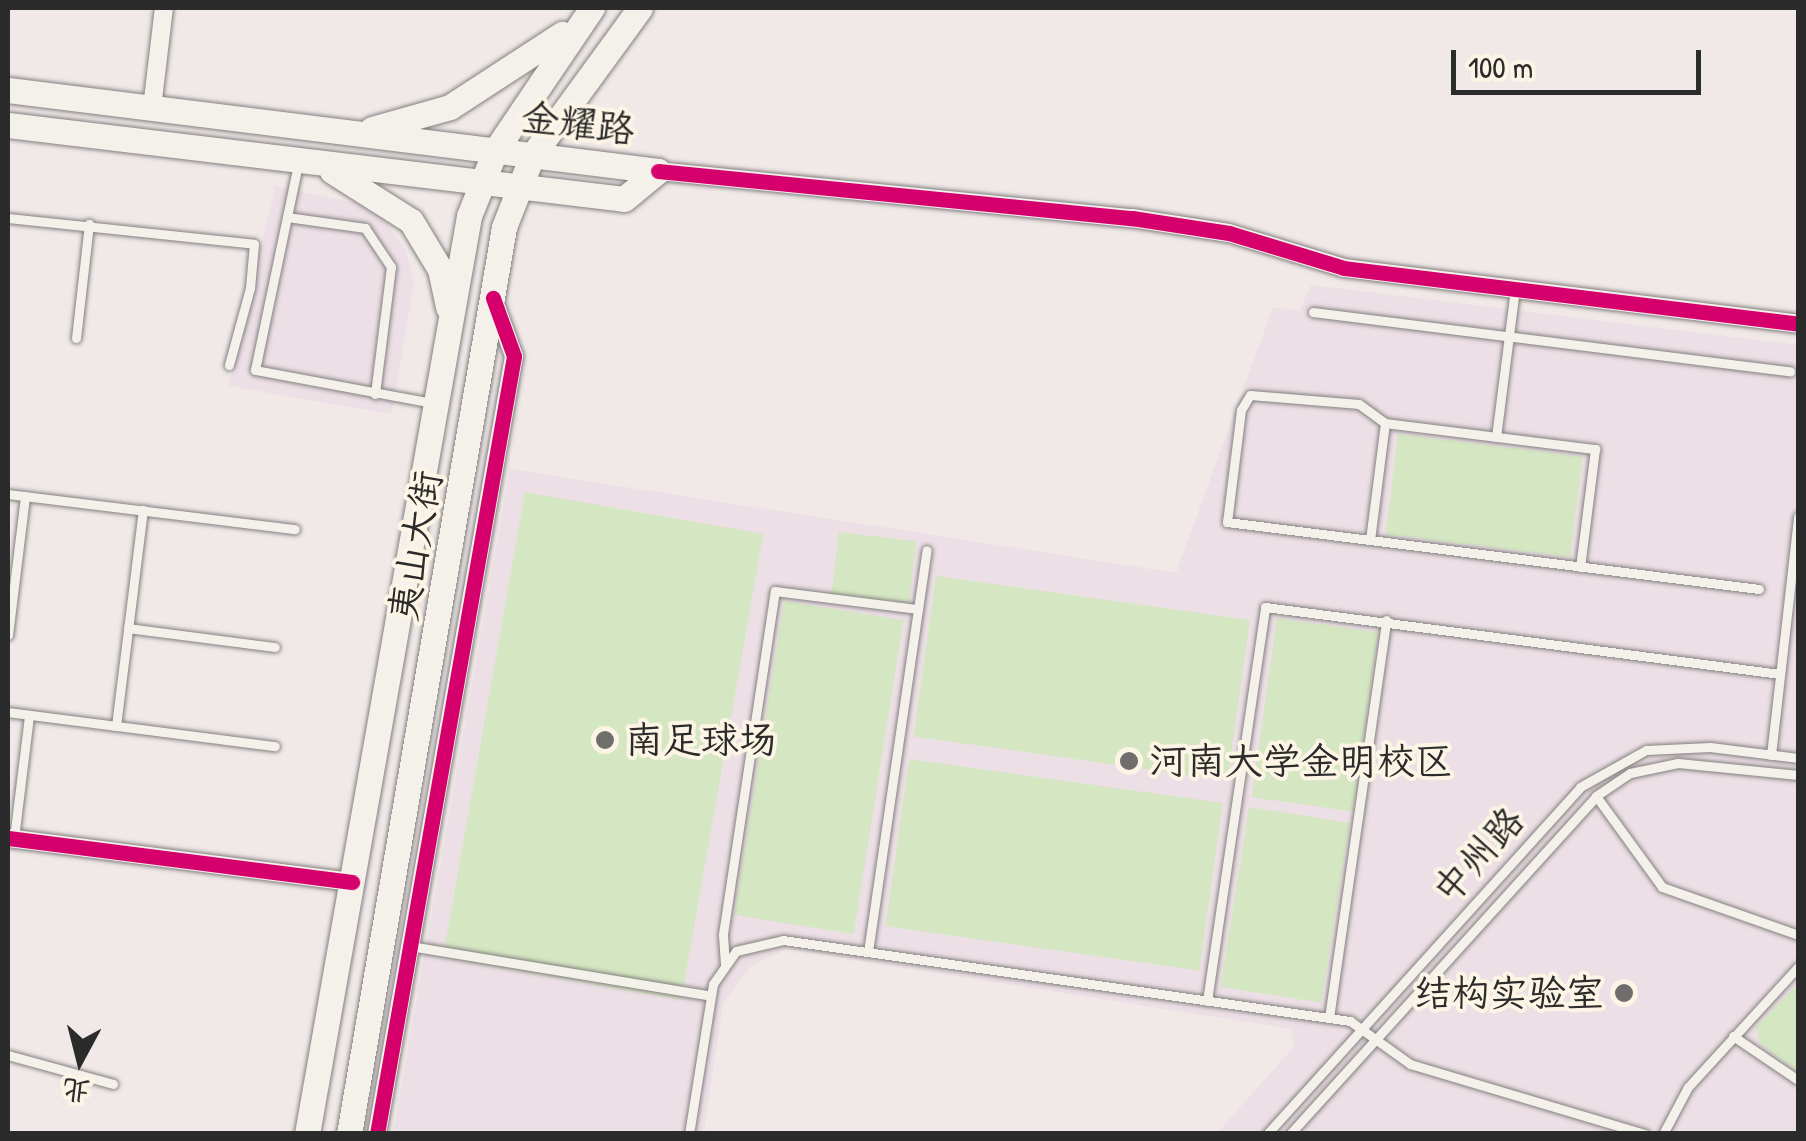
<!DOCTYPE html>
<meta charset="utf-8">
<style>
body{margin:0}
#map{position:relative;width:1806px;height:1141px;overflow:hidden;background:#f0e9e8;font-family:"Patrick Hand","LXGW WenKai TC",sans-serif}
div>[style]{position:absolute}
.built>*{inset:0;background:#ecdfe5}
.green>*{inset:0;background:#d5e7c2;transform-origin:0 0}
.roads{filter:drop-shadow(0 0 2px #848080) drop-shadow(0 0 2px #848080)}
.service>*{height:9px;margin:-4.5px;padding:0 4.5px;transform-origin:4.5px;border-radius:4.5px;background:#f4f1eb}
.minor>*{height:18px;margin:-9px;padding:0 9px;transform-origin:9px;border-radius:9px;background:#f4f1eb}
.secondary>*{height:25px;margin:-12.5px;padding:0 12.5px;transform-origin:12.5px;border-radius:12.5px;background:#f4f1eb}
.cycleway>*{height:15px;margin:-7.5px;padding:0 7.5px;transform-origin:7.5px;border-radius:7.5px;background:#d6006c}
.dots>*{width:28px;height:28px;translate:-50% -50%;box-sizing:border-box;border:5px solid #fcf5e5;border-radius:50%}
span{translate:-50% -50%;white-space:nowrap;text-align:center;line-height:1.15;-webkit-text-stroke:8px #fcf5e5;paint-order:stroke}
.street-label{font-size:38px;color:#2b2b2b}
.poi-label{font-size:38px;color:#2b2b2b}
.left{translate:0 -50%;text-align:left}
.right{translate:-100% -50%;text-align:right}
.frame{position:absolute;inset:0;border:10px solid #2b2b2b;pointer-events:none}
.north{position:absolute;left:30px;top:1011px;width:100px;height:100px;-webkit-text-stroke:8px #fcf5e5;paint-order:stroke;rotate:187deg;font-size:28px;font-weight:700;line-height:40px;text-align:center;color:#2b2b2b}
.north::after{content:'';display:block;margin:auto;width:35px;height:45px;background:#2b2b2b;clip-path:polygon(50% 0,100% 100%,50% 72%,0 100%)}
.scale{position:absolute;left:1451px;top:50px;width:250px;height:45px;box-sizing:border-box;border:5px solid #2b2b2b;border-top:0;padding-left:12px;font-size:30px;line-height:35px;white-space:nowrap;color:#2b2b2b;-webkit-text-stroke:8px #fcf5e5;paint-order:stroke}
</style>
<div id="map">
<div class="built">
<div style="clip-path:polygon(275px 186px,359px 204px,387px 224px,406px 251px,414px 282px,392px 414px,229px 386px)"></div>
<div style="clip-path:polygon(1311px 285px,1798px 345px,1798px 1133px,1217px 1133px,1294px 1047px,1291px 1029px,786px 949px,751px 966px,723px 1003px,704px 1133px,393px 1134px,510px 469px,1176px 573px,1273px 307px,1299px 311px)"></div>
</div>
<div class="green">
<div style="left:1398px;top:434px;width:186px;height:101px;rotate:7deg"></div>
<div style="left:525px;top:492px;width:242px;height:473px;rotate:10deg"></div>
<div style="left:839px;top:532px;width:78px;height:62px;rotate:7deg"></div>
<div style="left:936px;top:576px;width:317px;height:162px;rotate:8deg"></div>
<div style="left:784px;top:601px;width:121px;height:318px;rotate:9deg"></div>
<div style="left:1277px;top:618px;width:102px;height:181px;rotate:8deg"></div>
<div style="left:909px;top:759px;width:317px;height:169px;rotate:8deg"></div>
<div style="left:1249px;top:807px;width:102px;height:182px;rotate:9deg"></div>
<div style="clip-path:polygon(1798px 983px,1798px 1073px,1760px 1044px,1756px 1027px)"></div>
</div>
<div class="roads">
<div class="service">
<div style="left:298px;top:164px;width:210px;rotate:101.8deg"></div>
<div style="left:255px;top:370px;width:181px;rotate:10.5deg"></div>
<div style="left:287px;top:217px;width:79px;rotate:8deg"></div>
<div style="left:365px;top:228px;width:47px;rotate:56.3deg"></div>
<div style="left:391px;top:267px;width:128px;rotate:97.2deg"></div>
<div style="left:8px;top:218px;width:247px;rotate:6deg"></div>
<div style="left:254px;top:244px;width:44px;rotate:95.2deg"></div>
<div style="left:250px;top:288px;width:80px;rotate:105.3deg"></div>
<div style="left:1313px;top:312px;width:481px;rotate:7.1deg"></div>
<div style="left:76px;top:338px;width:115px;rotate:-83.5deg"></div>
<div style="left:1385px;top:423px;width:32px;rotate:-144deg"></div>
<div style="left:1359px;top:404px;width:109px;rotate:-175.3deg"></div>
<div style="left:1250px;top:395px;width:17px;rotate:121deg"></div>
<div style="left:1241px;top:410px;width:113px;rotate:97.1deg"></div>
<div style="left:1227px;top:522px;width:536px;rotate:7.18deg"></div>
<div style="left:1496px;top:437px;width:149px;rotate:-82.7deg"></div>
<div style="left:8px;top:494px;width:289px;rotate:7deg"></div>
<div style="left:1370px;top:540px;width:118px;rotate:-82.7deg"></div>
<div style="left:1385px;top:423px;width:212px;rotate:7.1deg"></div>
<div style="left:1595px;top:449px;width:119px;rotate:97.2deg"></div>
<div style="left:128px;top:628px;width:148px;rotate:7.4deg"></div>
<div style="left:8px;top:635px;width:140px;rotate:-83deg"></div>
<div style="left:8px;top:712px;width:269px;rotate:7.3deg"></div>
<div style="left:116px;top:726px;width:218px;rotate:-82.9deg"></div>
<div style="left:1771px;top:755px;width:240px;rotate:-83.5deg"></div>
<div style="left:1596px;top:796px;width:112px;rotate:54deg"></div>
<div style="left:1662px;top:887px;width:144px;rotate:19.4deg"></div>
<div style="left:14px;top:838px;width:124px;rotate:-83deg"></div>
<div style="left:410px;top:946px;width:305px;rotate:9.4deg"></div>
<div style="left:868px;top:952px;width:406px;rotate:-81.7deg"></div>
<div style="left:725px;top:964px;width:30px;rotate:-94deg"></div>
<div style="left:723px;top:934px;width:347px;rotate:-81.4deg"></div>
<div style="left:775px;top:591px;width:144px;rotate:7.2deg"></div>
<div style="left:1207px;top:1001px;width:398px;rotate:-81.6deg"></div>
<div style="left:1265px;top:607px;width:519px;rotate:7.41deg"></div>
<div style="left:1329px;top:1018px;width:402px;rotate:-81.8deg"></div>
<div style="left:1733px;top:1036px;width:78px;rotate:34.1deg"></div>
<div style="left:8px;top:1055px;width:109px;rotate:15.4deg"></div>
<div style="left:689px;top:1134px;width:152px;rotate:-80.9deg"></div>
<div style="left:713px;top:984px;width:40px;rotate:-55.1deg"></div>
<div style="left:736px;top:951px;width:48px;rotate:-13.2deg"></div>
<div style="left:783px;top:940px;width:573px;rotate:8.13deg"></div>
<div style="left:1350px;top:1021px;width:74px;rotate:35.6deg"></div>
<div style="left:1410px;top:1064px;width:245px;rotate:16.6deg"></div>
<div style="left:1267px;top:1134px;width:467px;rotate:-47.9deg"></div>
<div style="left:1580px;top:787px;width:76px;rotate:-29.3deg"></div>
<div style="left:1646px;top:750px;width:64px;rotate:-2.7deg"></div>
<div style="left:1710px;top:747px;width:89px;rotate:7.1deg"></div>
<div style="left:1290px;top:1134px;width:456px;rotate:-47.8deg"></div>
<div style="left:1596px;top:796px;width:41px;rotate:-34.1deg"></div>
<div style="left:1630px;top:773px;width:49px;rotate:-11.8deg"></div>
<div style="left:1678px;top:763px;width:121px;rotate:5.7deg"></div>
<div style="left:1663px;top:1134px;width:53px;rotate:-62deg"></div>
<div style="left:1688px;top:1087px;width:163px;rotate:-47.5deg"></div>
</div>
<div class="minor">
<div style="left:152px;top:108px;width:101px;rotate:-83.2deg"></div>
<div style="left:658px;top:171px;width:476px;rotate:5.7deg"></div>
<div style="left:1132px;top:218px;width:98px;rotate:8.8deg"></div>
<div style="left:1229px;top:233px;width:120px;rotate:16.9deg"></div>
<div style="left:1344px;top:268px;width:457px;rotate:7deg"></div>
<div style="left:8px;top:838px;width:347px;rotate:7.3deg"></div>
<div style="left:377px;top:1134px;width:790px;rotate:-80.01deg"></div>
<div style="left:514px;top:356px;width:62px;rotate:-109.9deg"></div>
</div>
<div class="secondary">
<div style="left:8px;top:90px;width:655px;rotate:7.1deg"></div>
<div style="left:8px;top:125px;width:620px;rotate:6.85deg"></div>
<div style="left:624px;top:199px;width:44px;rotate:-39.5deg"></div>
<div style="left:372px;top:129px;width:81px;rotate:-15.8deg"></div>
<div style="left:450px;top:107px;width:134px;rotate:-33.1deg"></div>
<div style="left:332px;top:171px;width:93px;rotate:32.3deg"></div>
<div style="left:411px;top:221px;width:56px;rotate:58.9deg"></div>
<div style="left:440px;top:269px;width:39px;rotate:78deg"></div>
<div style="left:307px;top:1134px;width:932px;rotate:-79.99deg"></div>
<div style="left:469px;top:216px;width:70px;rotate:-68.2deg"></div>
<div style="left:495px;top:151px;width:173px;rotate:-55.9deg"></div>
<div style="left:349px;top:1134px;width:920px;rotate:-80.3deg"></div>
<div style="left:504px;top:227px;width:76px;rotate:-68.5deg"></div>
<div style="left:532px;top:156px;width:183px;rotate:-53.9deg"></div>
</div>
</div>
<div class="cycleway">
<div style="left:658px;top:171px;width:476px;rotate:5.7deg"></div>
<div style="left:1132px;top:218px;width:98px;rotate:8.8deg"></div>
<div style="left:1229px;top:233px;width:120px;rotate:16.9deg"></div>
<div style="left:1344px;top:268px;width:457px;rotate:7deg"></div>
<div style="left:8px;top:838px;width:347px;rotate:7.3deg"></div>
<div style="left:377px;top:1134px;width:790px;rotate:-80.01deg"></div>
<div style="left:514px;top:356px;width:62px;rotate:-109.9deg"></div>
</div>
<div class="dots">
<div style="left:605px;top:740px;background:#706e6d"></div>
<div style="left:1129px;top:761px;background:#706e6d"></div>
<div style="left:1624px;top:993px;background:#706e6d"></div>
</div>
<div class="street-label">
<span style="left:578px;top:123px;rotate:7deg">金耀路</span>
<span style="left:415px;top:546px;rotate:-80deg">夷山大街</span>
<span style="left:1478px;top:855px;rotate:-48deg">中州路</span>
</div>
<div class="poi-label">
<span class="left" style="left:625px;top:740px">南足球场</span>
<span class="left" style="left:1149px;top:761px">河南大学金明校区</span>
<span class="right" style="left:1604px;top:993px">结构实验室</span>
</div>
<div class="frame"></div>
<div class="north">北</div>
<div class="scale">100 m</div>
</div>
